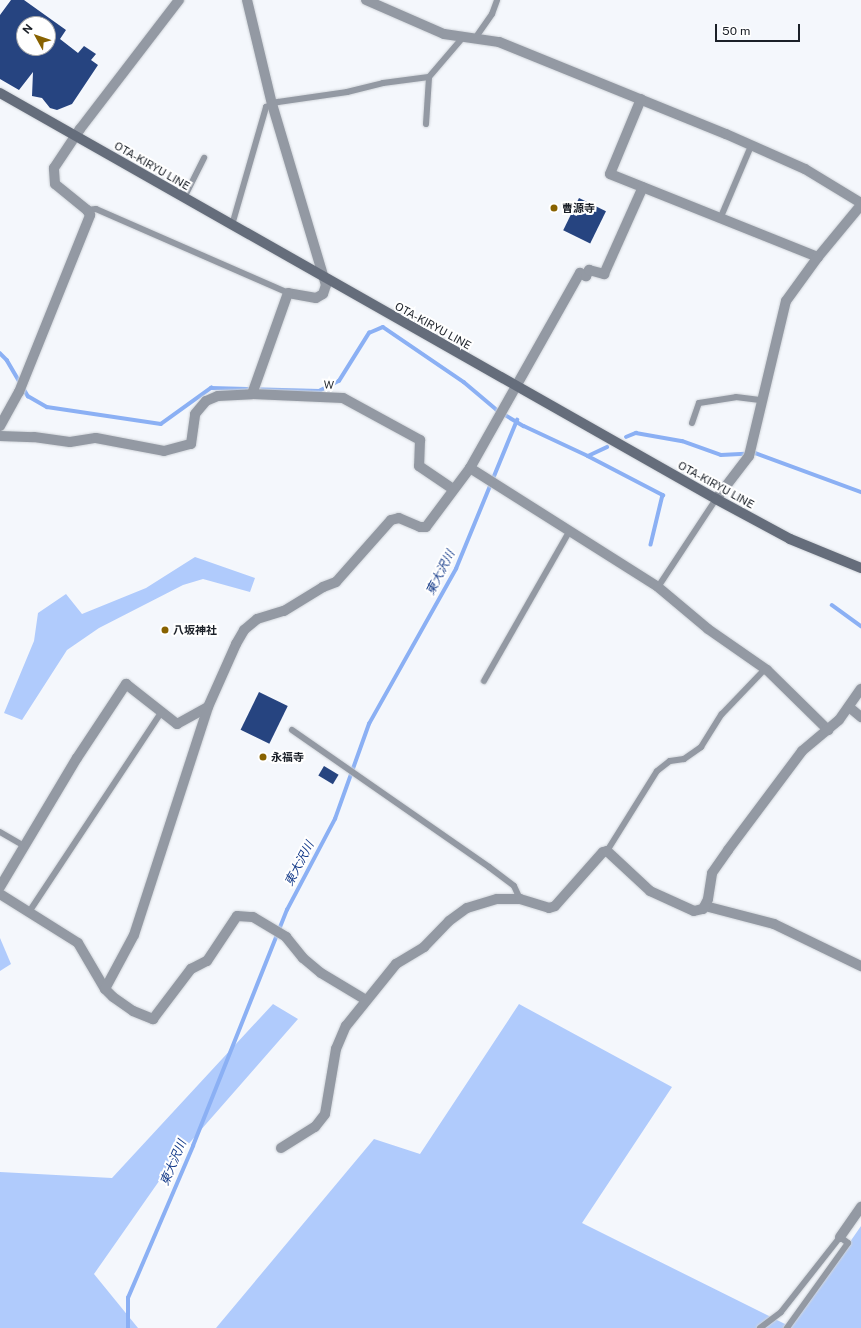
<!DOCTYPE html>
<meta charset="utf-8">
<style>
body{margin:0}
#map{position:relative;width:861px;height:1328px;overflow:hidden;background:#f4f7fc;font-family:"Public Sans","Noto Sans JP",sans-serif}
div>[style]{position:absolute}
.green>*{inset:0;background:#b0cbfc}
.stream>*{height:3.5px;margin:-1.75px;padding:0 1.75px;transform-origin:1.75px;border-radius:1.75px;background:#8bb0f4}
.building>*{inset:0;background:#264480;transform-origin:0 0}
.roads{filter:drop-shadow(0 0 1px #d1d5da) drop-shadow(0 0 1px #d1d5da)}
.service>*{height:6px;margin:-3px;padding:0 3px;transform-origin:3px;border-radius:3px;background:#9399a3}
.minor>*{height:10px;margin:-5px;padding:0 5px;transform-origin:5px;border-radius:5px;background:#9399a3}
.secondary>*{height:10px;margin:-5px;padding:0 5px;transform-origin:5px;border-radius:5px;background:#656d7b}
.dots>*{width:11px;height:11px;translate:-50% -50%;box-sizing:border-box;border:2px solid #fff;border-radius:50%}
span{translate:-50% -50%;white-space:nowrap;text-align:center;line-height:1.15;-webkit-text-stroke:4px #fff;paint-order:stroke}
.street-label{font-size:11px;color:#1b2028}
.poi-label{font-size:11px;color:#1b2028;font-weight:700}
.left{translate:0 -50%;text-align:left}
.water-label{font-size:12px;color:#173d8b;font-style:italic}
.north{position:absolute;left:16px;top:16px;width:40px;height:40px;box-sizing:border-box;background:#fff;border:1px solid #a4a6a9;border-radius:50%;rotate:310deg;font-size:11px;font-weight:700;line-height:16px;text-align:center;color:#1b2028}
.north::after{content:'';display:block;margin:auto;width:14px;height:18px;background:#886200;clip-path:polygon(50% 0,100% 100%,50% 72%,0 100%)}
.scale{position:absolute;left:715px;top:24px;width:85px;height:18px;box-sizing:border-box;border:2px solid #1b2028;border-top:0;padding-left:5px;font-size:12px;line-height:14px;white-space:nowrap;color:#1b2028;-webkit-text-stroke:3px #fff;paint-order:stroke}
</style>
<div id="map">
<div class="green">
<div style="clip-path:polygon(195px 557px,255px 578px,250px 592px,203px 579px,183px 585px,99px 628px,67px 650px,22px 720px,4px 713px,34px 641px,38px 613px,66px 594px,82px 614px,146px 588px)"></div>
<div style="clip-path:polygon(0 938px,11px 964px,0 971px)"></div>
<div style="clip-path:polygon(273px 1004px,298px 1019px,171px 1164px,94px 1274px,138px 1328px,0 1328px,0 1172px,112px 1178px)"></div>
<div style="clip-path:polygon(519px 1004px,672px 1087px,582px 1223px,791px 1327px,861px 1226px,861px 1328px,216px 1328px,374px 1139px,420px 1154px)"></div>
</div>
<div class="stream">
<div style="left:0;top:353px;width:10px;rotate:45deg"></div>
<div style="left:7px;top:360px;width:42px;rotate:59.7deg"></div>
<div style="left:28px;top:396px;width:22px;rotate:30deg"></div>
<div style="left:47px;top:407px;width:115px;rotate:8.5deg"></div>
<div style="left:161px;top:424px;width:62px;rotate:-35.8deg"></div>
<div style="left:211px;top:388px;width:108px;rotate:1.6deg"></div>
<div style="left:319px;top:391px;width:22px;rotate:-27deg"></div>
<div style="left:339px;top:381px;width:57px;rotate:-58deg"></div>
<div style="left:369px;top:333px;width:15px;rotate:-23deg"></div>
<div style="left:383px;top:327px;width:98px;rotate:34.2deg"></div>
<div style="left:464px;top:382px;width:43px;rotate:40.3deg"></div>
<div style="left:497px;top:410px;width:31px;rotate:31deg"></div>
<div style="left:524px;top:426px;width:71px;rotate:25.1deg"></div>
<div style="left:588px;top:456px;width:21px;rotate:-25deg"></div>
<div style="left:626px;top:437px;width:11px;rotate:-22deg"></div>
<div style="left:636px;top:433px;width:47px;rotate:9.9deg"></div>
<div style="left:682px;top:441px;width:41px;rotate:19.7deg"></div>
<div style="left:721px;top:455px;width:34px;rotate:-3deg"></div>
<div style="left:755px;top:453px;width:113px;rotate:20.2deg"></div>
<div style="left:588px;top:456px;width:85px;rotate:27.5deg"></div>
<div style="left:663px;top:495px;width:51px;rotate:103.5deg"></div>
<div style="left:832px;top:605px;width:36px;rotate:36deg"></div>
<div style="left:128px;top:1328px;width:30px;rotate:-90deg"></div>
<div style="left:128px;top:1298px;width:165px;rotate:-66.8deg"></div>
<div style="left:193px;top:1146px;width:254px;rotate:-68.3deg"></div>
<div style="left:287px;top:910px;width:103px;rotate:-62.2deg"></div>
<div style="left:335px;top:819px;width:101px;rotate:-70.3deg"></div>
<div style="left:369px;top:724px;width:178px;rotate:-60.7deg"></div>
<div style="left:456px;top:569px;width:161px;rotate:-67.7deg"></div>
</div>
<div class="building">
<div style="clip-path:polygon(evenodd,11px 0,24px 0,66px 30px,60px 39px,78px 53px,84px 46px,96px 54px,91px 60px,98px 65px,72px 104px,57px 110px,50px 108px,42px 98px,32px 96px,33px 72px,19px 90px,0 79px,0 15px,11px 0,24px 24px,48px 24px,48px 48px,24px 48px,24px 24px)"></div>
<div style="left:579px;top:198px;width:30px;height:36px;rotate:26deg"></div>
<div style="left:259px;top:692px;width:32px;height:42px;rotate:26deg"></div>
<div style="left:324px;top:766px;width:17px;height:11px;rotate:31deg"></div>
</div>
<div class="roads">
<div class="service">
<div style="left:476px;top:37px;width:28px;rotate:-55deg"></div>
<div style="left:492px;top:14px;width:15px;rotate:-70deg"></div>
<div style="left:426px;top:124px;width:47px;rotate:-86.3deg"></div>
<div style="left:429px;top:77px;width:54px;rotate:-49.5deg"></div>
<div style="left:184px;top:198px;width:45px;rotate:-63.4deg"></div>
<div style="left:87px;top:210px;width:9px;rotate:-6deg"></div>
<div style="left:96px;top:209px;width:210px;rotate:23.6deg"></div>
<div style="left:720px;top:219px;width:79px;rotate:-67deg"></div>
<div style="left:232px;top:225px;width:123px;rotate:-73.9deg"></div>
<div style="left:266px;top:107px;width:13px;rotate:-23deg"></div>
<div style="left:278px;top:102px;width:70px;rotate:-8.2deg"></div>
<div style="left:347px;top:92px;width:37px;rotate:-14deg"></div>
<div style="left:383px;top:83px;width:46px;rotate:-7.4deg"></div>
<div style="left:692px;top:423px;width:21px;rotate:-71deg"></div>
<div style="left:699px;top:403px;width:37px;rotate:-9deg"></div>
<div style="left:736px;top:397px;width:26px;rotate:7deg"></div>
<div style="left:658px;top:587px;width:105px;rotate:-56.6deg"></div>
<div style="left:484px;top:681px;width:172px;rotate:-60.3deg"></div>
<div style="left:292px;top:730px;width:240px;rotate:34.8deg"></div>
<div style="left:489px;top:867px;width:31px;rotate:37deg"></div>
<div style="left:514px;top:886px;width:14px;rotate:65deg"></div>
<div style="left:0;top:832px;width:28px;rotate:30deg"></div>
<div style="left:607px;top:851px;width:94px;rotate:-58deg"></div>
<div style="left:657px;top:771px;width:16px;rotate:-38deg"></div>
<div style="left:670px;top:761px;width:14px;rotate:-8deg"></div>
<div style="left:684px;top:759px;width:21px;rotate:-35deg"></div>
<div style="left:701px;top:747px;width:39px;rotate:-58deg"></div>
<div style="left:722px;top:714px;width:62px;rotate:-46.3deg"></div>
<div style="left:29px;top:912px;width:241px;rotate:-56.5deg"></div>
<div style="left:760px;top:1328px;width:26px;rotate:-37deg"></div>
<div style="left:781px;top:1312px;width:95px;rotate:-51.8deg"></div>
<div style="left:840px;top:1237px;width:10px;rotate:37deg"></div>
<div style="left:848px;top:1243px;width:105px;rotate:125.7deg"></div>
</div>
<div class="minor">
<div style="left:247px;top:0;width:107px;rotate:76.5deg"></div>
<div style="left:272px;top:104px;width:189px;rotate:73.4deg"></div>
<div style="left:326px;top:285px;width:9px;rotate:108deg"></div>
<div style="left:323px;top:294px;width:8px;rotate:150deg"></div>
<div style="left:316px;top:298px;width:28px;rotate:-170deg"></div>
<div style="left:288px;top:293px;width:107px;rotate:109.6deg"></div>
<div style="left:366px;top:0;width:85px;rotate:23.6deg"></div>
<div style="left:444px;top:34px;width:56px;rotate:8.3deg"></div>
<div style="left:499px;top:42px;width:245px;rotate:22.1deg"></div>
<div style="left:726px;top:134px;width:86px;rotate:23.9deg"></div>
<div style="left:805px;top:169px;width:66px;rotate:31.3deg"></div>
<div style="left:641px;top:99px;width:81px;rotate:112.5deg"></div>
<div style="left:610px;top:174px;width:224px;rotate:21.8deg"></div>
<div style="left:0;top:426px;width:39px;rotate:-61deg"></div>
<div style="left:19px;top:392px;width:191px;rotate:-68.1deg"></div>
<div style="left:90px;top:215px;width:6px;rotate:-121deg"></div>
<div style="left:87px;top:210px;width:41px;rotate:-140.9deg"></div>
<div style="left:55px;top:184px;width:16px;rotate:-94deg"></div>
<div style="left:54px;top:168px;width:47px;rotate:-56.3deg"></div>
<div style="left:80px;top:129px;width:163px;rotate:-52.5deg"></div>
<div style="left:0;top:436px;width:34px;rotate:2deg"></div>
<div style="left:34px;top:437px;width:36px;rotate:8deg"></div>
<div style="left:70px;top:442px;width:26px;rotate:-9deg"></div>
<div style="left:96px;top:438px;width:69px;rotate:10.8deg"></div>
<div style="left:164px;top:451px;width:28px;rotate:-15deg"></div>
<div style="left:191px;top:444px;width:30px;rotate:-82deg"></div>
<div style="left:195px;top:414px;width:17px;rotate:-50deg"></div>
<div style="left:206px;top:401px;width:13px;rotate:-23deg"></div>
<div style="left:218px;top:396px;width:34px;rotate:-3deg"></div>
<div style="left:252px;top:394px;width:91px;rotate:2.5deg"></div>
<div style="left:343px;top:398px;width:88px;rotate:28.6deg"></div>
<div style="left:420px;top:440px;width:26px;rotate:92deg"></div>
<div style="left:419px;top:466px;width:41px;rotate:34.1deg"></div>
<div style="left:470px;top:468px;width:222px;rotate:32.3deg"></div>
<div style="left:658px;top:587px;width:65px;rotate:40deg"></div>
<div style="left:708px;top:629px;width:72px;rotate:34.8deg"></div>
<div style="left:767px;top:670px;width:86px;rotate:44.5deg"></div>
<div style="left:716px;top:499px;width:54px;rotate:-52.5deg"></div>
<div style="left:749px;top:456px;width:159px;rotate:-76.6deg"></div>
<div style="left:786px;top:301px;width:54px;rotate:-54deg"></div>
<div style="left:818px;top:257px;width:67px;rotate:-50.4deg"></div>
<div style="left:849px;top:707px;width:16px;rotate:40deg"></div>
<div style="left:0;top:887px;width:150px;rotate:-59.2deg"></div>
<div style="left:77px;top:758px;width:89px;rotate:-56.5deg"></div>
<div style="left:126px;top:684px;width:65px;rotate:38.1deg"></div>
<div style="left:177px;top:724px;width:35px;rotate:-29deg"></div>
<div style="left:208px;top:707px;width:69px;rotate:-66deg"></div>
<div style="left:236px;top:644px;width:16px;rotate:-60deg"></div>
<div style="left:244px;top:630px;width:17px;rotate:-40deg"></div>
<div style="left:257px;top:619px;width:28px;rotate:-17deg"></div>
<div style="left:284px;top:611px;width:46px;rotate:-31.6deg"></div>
<div style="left:323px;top:587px;width:14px;rotate:-21deg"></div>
<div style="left:336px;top:582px;width:83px;rotate:-48.4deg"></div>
<div style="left:391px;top:520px;width:8px;rotate:-14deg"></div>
<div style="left:399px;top:518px;width:23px;rotate:23deg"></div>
<div style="left:420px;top:527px;width:6px"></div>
<div style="left:426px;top:527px;width:74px;rotate:-53.3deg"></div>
<div style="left:470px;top:468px;width:224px;rotate:-60.6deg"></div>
<div style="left:580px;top:273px;width:7px;rotate:27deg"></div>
<div style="left:586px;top:276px;width:7px;rotate:-63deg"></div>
<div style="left:589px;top:270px;width:16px;rotate:15deg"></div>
<div style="left:604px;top:274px;width:95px;rotate:-65.9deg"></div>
<div style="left:0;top:894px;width:92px;rotate:32.1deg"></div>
<div style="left:78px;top:943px;width:53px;rotate:59.6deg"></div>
<div style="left:105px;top:989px;width:11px;rotate:45deg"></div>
<div style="left:113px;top:997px;width:24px;rotate:35deg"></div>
<div style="left:133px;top:1011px;width:22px;rotate:22deg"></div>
<div style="left:153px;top:1019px;width:63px;rotate:-52.8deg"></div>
<div style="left:191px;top:969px;width:18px;rotate:-27deg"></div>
<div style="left:207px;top:961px;width:54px;rotate:-56.3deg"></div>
<div style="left:237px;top:916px;width:16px;rotate:4deg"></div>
<div style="left:253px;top:917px;width:39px;rotate:31deg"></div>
<div style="left:286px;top:937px;width:27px;rotate:51deg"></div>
<div style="left:303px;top:958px;width:23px;rotate:40deg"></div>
<div style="left:321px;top:973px;width:52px;rotate:31deg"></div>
<div style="left:705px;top:906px;width:71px;rotate:14.6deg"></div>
<div style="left:774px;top:924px;width:97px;rotate:25.8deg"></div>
<div style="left:105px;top:989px;width:61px;rotate:-61.8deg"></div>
<div style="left:134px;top:935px;width:240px;rotate:-72deg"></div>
<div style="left:281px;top:1148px;width:40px;rotate:-32deg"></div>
<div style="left:315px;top:1127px;width:16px;rotate:-52deg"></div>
<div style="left:325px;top:1114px;width:66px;rotate:-80.4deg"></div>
<div style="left:336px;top:1049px;width:25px;rotate:-67deg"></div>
<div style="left:346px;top:1026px;width:80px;rotate:-51.1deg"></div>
<div style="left:396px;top:964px;width:33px;rotate:-31deg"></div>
<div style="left:424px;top:947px;width:36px;rotate:-46deg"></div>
<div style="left:449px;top:921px;width:22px;rotate:-36deg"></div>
<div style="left:467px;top:908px;width:31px;rotate:-17deg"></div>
<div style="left:497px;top:899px;width:23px"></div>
<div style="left:520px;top:899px;width:30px;rotate:17deg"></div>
<div style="left:549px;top:908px;width:6px;rotate:-18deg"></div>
<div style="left:555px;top:906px;width:72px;rotate:-48.4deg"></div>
<div style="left:603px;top:852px;width:4px;rotate:-14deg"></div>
<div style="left:607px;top:851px;width:59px;rotate:42.9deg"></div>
<div style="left:650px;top:891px;width:48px;rotate:24.4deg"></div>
<div style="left:694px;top:911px;width:9px;rotate:-13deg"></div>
<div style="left:703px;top:909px;width:11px;rotate:-63deg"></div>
<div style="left:708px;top:899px;width:26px;rotate:-81deg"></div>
<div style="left:712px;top:873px;width:28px;rotate:-55deg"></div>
<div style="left:728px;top:850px;width:124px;rotate:-53.2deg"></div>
<div style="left:802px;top:751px;width:48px;rotate:-40deg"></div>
<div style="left:839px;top:720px;width:38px;rotate:-55deg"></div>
<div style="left:840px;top:1237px;width:37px;rotate:-55deg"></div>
</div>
<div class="secondary">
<div style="left:0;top:93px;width:823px;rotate:29.55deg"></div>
<div style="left:716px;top:499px;width:84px;rotate:28.4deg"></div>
<div style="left:790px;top:539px;width:77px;rotate:22.2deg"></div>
</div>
</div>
<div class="dots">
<div style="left:554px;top:208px;background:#886200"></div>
<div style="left:165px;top:630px;background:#886200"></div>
<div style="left:263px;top:757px;background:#886200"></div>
</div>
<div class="street-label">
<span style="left:152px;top:166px;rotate:30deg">OTA-KIRYU LINE</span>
<span style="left:433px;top:326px;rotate:29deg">OTA-KIRYU LINE</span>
<span style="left:329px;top:385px;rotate:2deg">W</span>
<span style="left:716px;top:485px;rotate:29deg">OTA-KIRYU LINE</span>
</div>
<div class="poi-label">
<span class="left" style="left:562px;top:208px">曹源寺</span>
<span class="left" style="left:173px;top:630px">八坂神社</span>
<span class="left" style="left:271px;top:757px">永福寺</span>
</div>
<div class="water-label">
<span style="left:441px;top:573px;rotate:-63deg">東大沢川</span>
<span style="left:300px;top:864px;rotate:-62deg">東大沢川</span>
<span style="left:174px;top:1163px;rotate:-67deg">東大沢川</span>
</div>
<div class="north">N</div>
<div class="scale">50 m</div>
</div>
